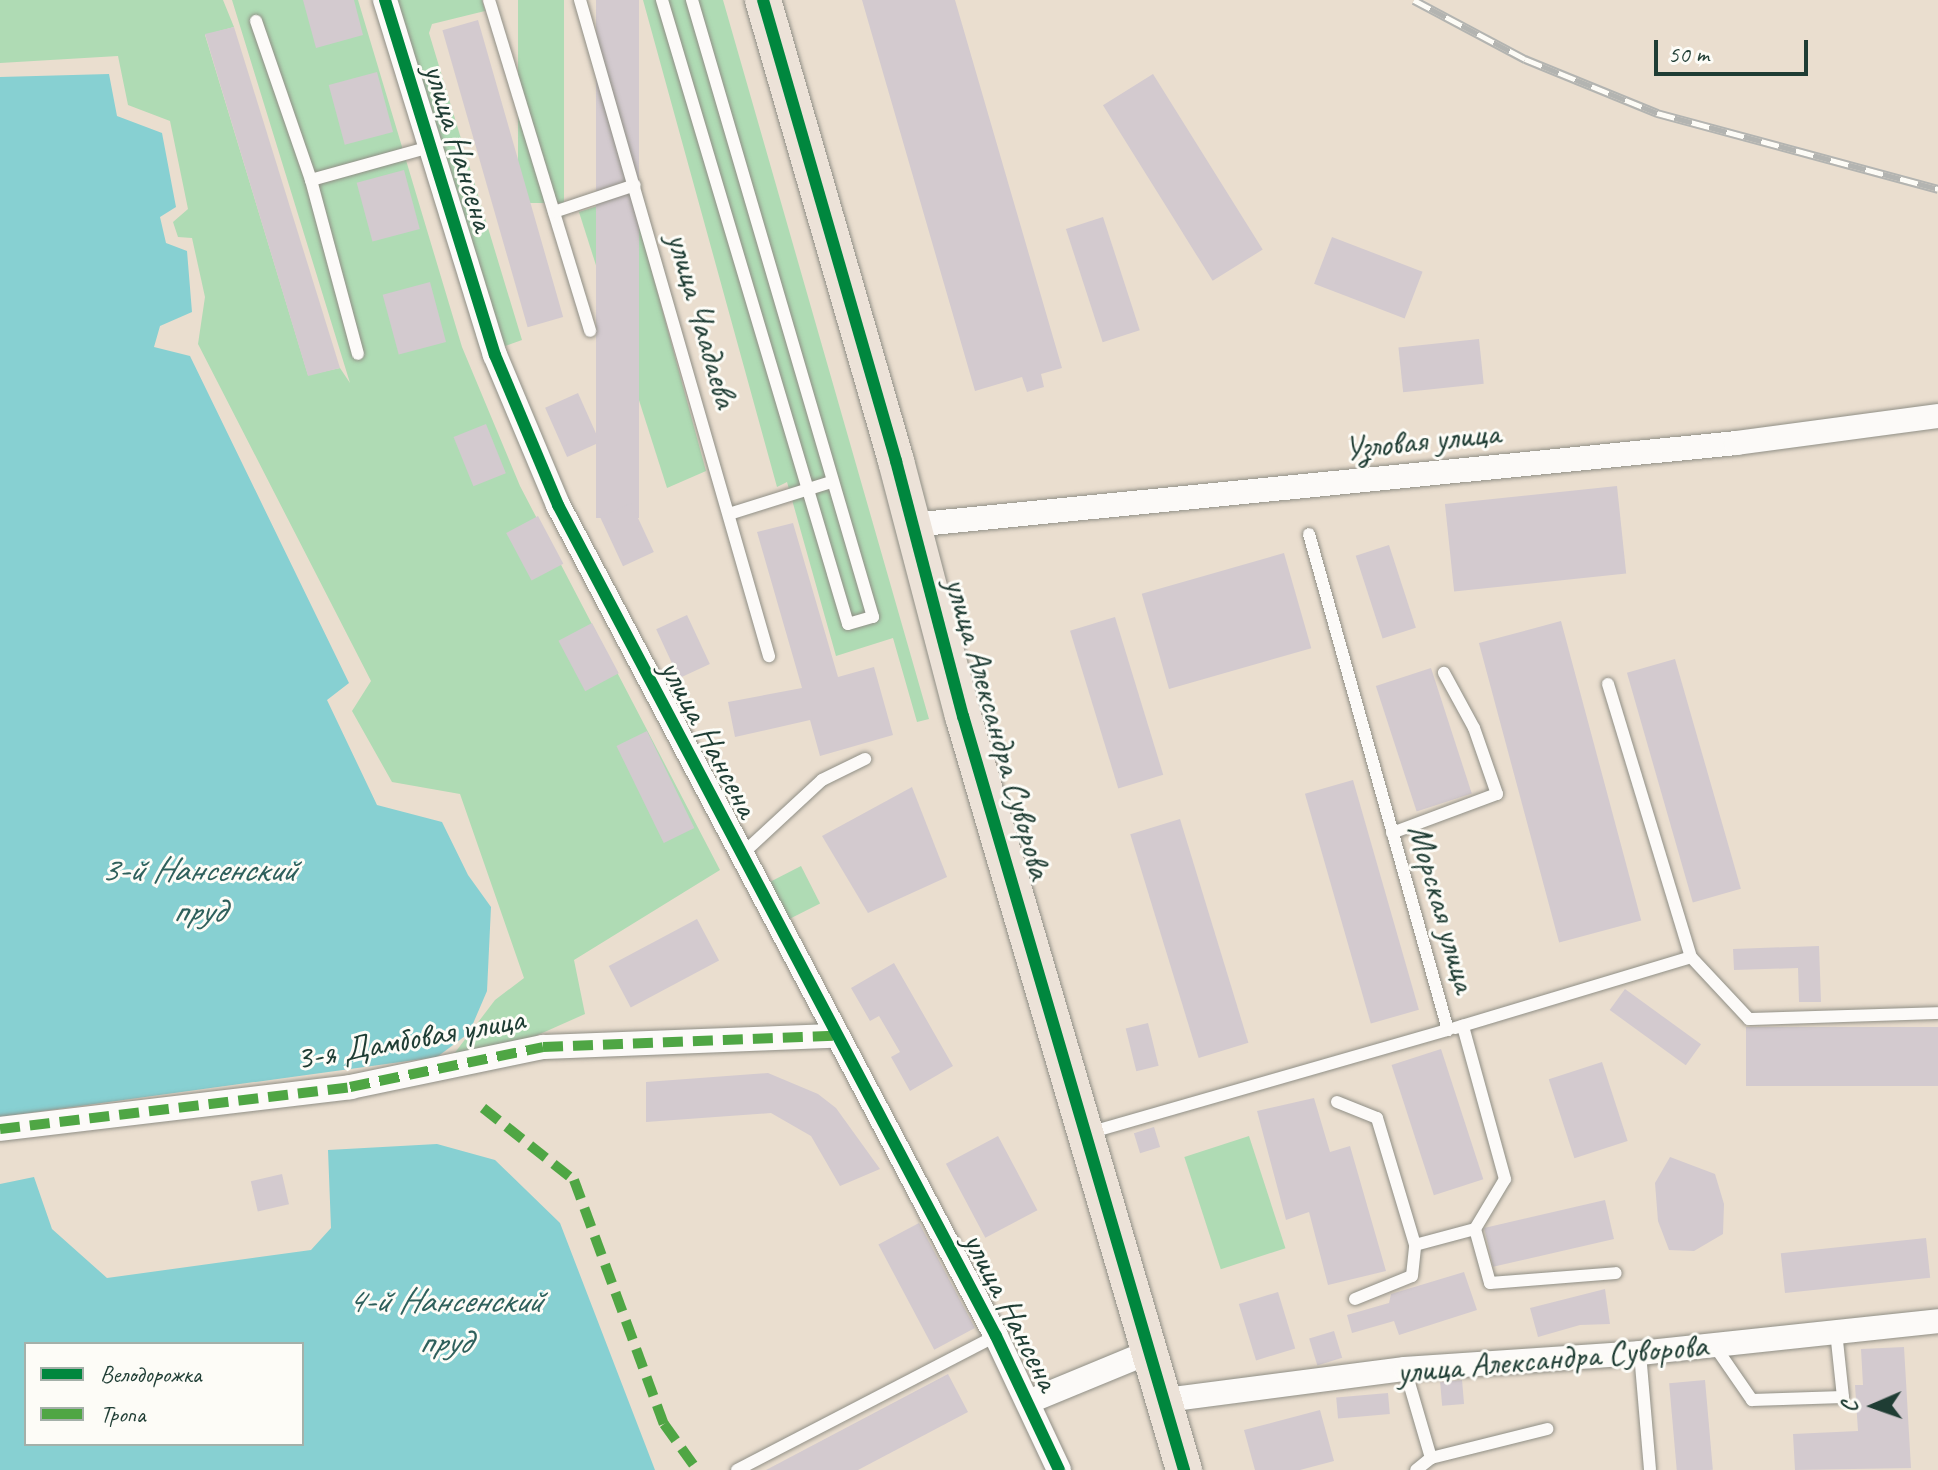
<!DOCTYPE html>
<meta charset="utf-8">
<style>
body{margin:0}
#map{position:relative;width:1938px;height:1470px;overflow:hidden;background:#eadecf;font-family:Caveat,sans-serif}
div>[style]{position:absolute}
.green>*{inset:0;background:#afdbb4;transform-origin:0 0}
.water>*{inset:0;background:#87d0d2}
.building>*{inset:0;background:#d3cacf;transform-origin:0 0}
.roads{filter:drop-shadow(0 0 2px #908f86) drop-shadow(0 0 2px #908f86)}
.lane>*{height:12px;margin:-6px;padding:0 6px;transform-origin:6px;border-radius:6px;background:#fcfaf8}
.street>*{height:24px;margin:-12px;padding:0 12px;transform-origin:12px;border-radius:12px;background:#fcfaf8}
.primary>*{height:36px;margin:-18px;padding:0 18px;transform-origin:18px;border-radius:18px;background:#ece2d8}
.rail>*{height:9px;margin-top:-4.5px;transform-origin:0;background:repeating-linear-gradient(90deg,#fdfcf7 0 18px,#b3b4b1 0 36px);box-sizing:border-box;border-block:2px solid #b3b4b1}
.quiet>*{height:10px;margin-top:-5px;transform-origin:0;background:repeating-linear-gradient(90deg,#4fa644 0 20px,transparent 0 30px)}
.cycleway>*{height:12px;margin:-6px;padding:0 6px;transform-origin:6px;border-radius:6px;background:#00873e}
span{translate:-50% -50%;white-space:nowrap;text-align:center;line-height:1.15;-webkit-text-stroke:6px #fdfcf7;paint-order:stroke}
.street-label{font-size:34px;color:#1f3d34}
.water-label{font-size:36px;color:#2e605c;font-style:italic}
.legend{position:absolute;left:24px;top:1342px;width:280px;height:104px;box-sizing:border-box;background:#fdfcf7;border:2px solid #a4b0a9;margin:0;padding:10px 14px;list-style:none;font-size:24px;color:#1f3d34}
.legend li{display:flex;align-items:center;gap:16px;height:40px}
.legend b{width:40px;border:2px solid #a4b0a9}
.north{position:absolute;left:1834px;top:1366px;width:80px;height:80px;-webkit-text-stroke:6px #fdfcf7;paint-order:stroke;rotate:268deg;font-size:22px;font-weight:700;line-height:32px;text-align:center;color:#1f3d34}
.north::after{content:'';display:block;margin:auto;width:28px;height:36px;background:#1f3d34;clip-path:polygon(50% 0,100% 100%,50% 72%,0 100%)}
.scale{position:absolute;left:1654px;top:40px;width:154px;height:36px;box-sizing:border-box;border:4px solid #1f3d34;border-top:0;padding-left:10px;font-size:24px;line-height:28px;white-space:nowrap;color:#1f3d34;-webkit-text-stroke:6px #fdfcf7;paint-order:stroke}
</style>
<div id="map">
<div class="green">
<div style="clip-path:polygon(0 0,223px 0,234px 27px,205px 35px,308px 375px,340px 368px,350px 383px,232px 0,358px 0,462px 347px,520px 486px,720px 870px,574px 960px,585px 1014px,486px 1058px,441px 1071px,495px 1000px,524px 978px,460px 794px,392px 782px,352px 711px,371px 681px,198px 344px,205px 297px,192px 238px,178px 237px,173px 222px,188px 209px,170px 121px,128px 105px,118px 56px,0 63px)"></div>
<div style="clip-path:polygon(392px 0,482px 0,485px 11px,432px 24px,429px 33px,522px 340px,500px 348px)"></div>
<div style="left:518px;top:0;width:46px;height:203px"></div>
<div style="clip-path:polygon(643px 0,723px 0,929px 719px,917px 722px,893px 638px,836px 656px,787px 482px,777px 487px)"></div>
<div style="clip-path:polygon(631px 195px,706px 471px,667px 488px,579px 212px)"></div>
<div style="left:801px;top:866px;width:42px;height:35px;rotate:63deg"></div>
<div style="left:1249px;top:1136px;width:118px;height:68px;rotate:72deg"></div>
</div>
<div class="water">
<div style="clip-path:polygon(109px 74px,117px 116px,162px 133px,176px 207px,160px 217px,166px 243px,187px 251px,192px 312px,160px 326px,154px 347px,190px 356px,349px 683px,327px 700px,377px 805px,442px 822px,468px 875px,491px 907px,487px 991px,469px 1033px,437px 1057px,0 1117px,0 77px)"></div>
<div style="clip-path:polygon(evenodd,437px 1144px,495px 1160px,560px 1223px,655px 1470px,0 1470px,0 1184px,34px 1177px,52px 1229px,107px 1278px,311px 1250px,331px 1228px,328px 1150px,437px 1144px,302px 1344px,302px 1444px,26px 1444px,26px 1344px,302px 1344px)"></div>
</div>
<div class="building">
<div style="clip-path:polygon(303px 0,354px 0,363px 35px,316px 48px)"></div>
<div style="left:596px;top:0;width:43px;height:518px"></div>
<div style="clip-path:polygon(862px 0,955px 0,1062px 368px,1041px 374px,1044px 387px,1027px 392px,1022px 377px,975px 391px)"></div>
<div style="left:478px;top:20px;width:309px;height:37px;rotate:74deg"></div>
<div style="clip-path:polygon(234px 27px,331px 339px,340px 368px,308px 376px,205px 34px)"></div>
<div style="left:377px;top:72px;width:62px;height:50px;rotate:75deg"></div>
<div style="left:1153px;top:74px;width:207px;height:59px;rotate:58deg"></div>
<div style="left:404px;top:170px;width:61px;height:49px;rotate:75deg"></div>
<div style="left:1103px;top:217px;width:119px;height:39px;rotate:72deg"></div>
<div style="left:1332px;top:237px;width:97px;height:50px;rotate:21deg"></div>
<div style="left:430px;top:282px;width:62px;height:49px;rotate:75deg"></div>
<div style="left:1479px;top:339px;width:45px;height:81px;rotate:84deg"></div>
<div style="left:578px;top:393px;width:54px;height:36px;rotate:66deg"></div>
<div style="left:486px;top:424px;width:53px;height:35px;rotate:68deg"></div>
<div style="left:1617px;top:486px;width:88px;height:173px;rotate:84deg"></div>
<div style="left:631px;top:503px;width:54px;height:34px;rotate:65deg"></div>
<div style="left:538px;top:516px;width:54px;height:36px;rotate:62deg"></div>
<div style="clip-path:polygon(793px 523px,838px 677px,874px 667px,893px 735px,820px 756px,810px 720px,735px 737px,728px 702px,802px 688px,757px 532px)"></div>
<div style="left:1389px;top:545px;width:87px;height:35px;rotate:72deg"></div>
<div style="left:1284px;top:553px;width:99px;height:148px;rotate:74deg"></div>
<div style="left:687px;top:615px;width:54px;height:34px;rotate:65deg"></div>
<div style="left:1115px;top:617px;width:165px;height:47px;rotate:73deg"></div>
<div style="left:1561px;top:621px;width:310px;height:85px;rotate:75deg"></div>
<div style="left:592px;top:623px;width:57px;height:38px;rotate:62deg"></div>
<div style="left:1675px;top:659px;width:239px;height:50px;rotate:74deg"></div>
<div style="left:1431px;top:668px;width:132px;height:58px;rotate:72deg"></div>
<div style="left:647px;top:731px;width:108px;height:34px;rotate:64deg"></div>
<div style="left:1353px;top:780px;width:239px;height:50px;rotate:74deg"></div>
<div style="clip-path:polygon(912px 787px,947px 877px,868px 913px,822px 836px)"></div>
<div style="left:1180px;top:819px;width:234px;height:52px;rotate:73deg"></div>
<div style="left:697px;top:919px;width:47px;height:100px;rotate:62deg"></div>
<div style="clip-path:polygon(1819px 946px,1821px 1002px,1799px 1002px,1798px 968px,1734px 970px,1733px 949px)"></div>
<div style="clip-path:polygon(894px 963px,953px 1066px,910px 1091px,891px 1057px,900px 1052px,879px 1016px,870px 1021px,851px 988px)"></div>
<div style="left:1625px;top:989px;width:94px;height:26px;rotate:36deg"></div>
<div style="left:1148px;top:1023px;width:44px;height:23px;rotate:76deg"></div>
<div style="left:1938px;top:1027px;width:59px;height:192px;rotate:90deg"></div>
<div style="left:1441px;top:1049px;width:137px;height:52px;rotate:72deg"></div>
<div style="left:1602px;top:1062px;width:83px;height:56px;rotate:72deg"></div>
<div style="clip-path:polygon(768px 1073px,818px 1094px,836px 1108px,880px 1169px,840px 1186px,811px 1136px,771px 1113px,646px 1122px,646px 1082px)"></div>
<div style="clip-path:polygon(1314px 1098px,1330px 1152px,1350px 1146px,1386px 1271px,1328px 1285px,1309px 1212px,1286px 1220px,1257px 1111px)"></div>
<div style="left:1154px;top:1127px;width:21px;height:21px;rotate:73deg"></div>
<div style="left:998px;top:1136px;width:84px;height:59px;rotate:62deg"></div>
<div style="clip-path:polygon(1670px 1157px,1715px 1174px,1724px 1204px,1723px 1234px,1694px 1251px,1669px 1250px,1658px 1221px,1655px 1183px)"></div>
<div style="left:282px;top:1174px;width:31px;height:32px;rotate:77deg"></div>
<div style="left:1605px;top:1200px;width:40px;height:124px;rotate:77deg"></div>
<div style="left:919px;top:1223px;width:119px;height:46px;rotate:62deg"></div>
<div style="left:1926px;top:1238px;width:40px;height:146px;rotate:84deg"></div>
<div style="clip-path:polygon(1464px 1272px,1477px 1310px,1399px 1335px,1394px 1321px,1352px 1333px,1347px 1315px,1389px 1303px,1391px 1294px)"></div>
<div style="clip-path:polygon(1605px 1289px,1610px 1324px,1580px 1325px,1538px 1337px,1530px 1308px)"></div>
<div style="left:1278px;top:1292px;width:59px;height:41px;rotate:73deg"></div>
<div style="left:1334px;top:1331px;width:28px;height:26px;rotate:73deg"></div>
<div style="clip-path:polygon(1904px 1347px,1911px 1468px,1795px 1470px,1793px 1434px,1858px 1431px,1855px 1385px,1863px 1385px,1861px 1349px)"></div>
<div style="clip-path:polygon(948px 1374px,968px 1412px,858px 1470px,766px 1470px)"></div>
<div style="left:1462px;top:1380px;width:24px;height:22px;rotate:85deg"></div>
<div style="left:1705px;top:1380px;width:90px;height:36px;rotate:85deg"></div>
<div style="left:1388px;top:1393px;width:21px;height:52px;rotate:85deg"></div>
<div style="clip-path:polygon(1320px 1410px,1334px 1461px,1300px 1470px,1255px 1470px,1244px 1430px)"></div>
</div>
<div class="roads">
<div class="lane">
<div style="left:489px;top:0;width:346px;rotate:73deg"></div>
<div style="left:580px;top:0;width:683px;rotate:73.93deg"></div>
<div style="left:662px;top:0;width:651px;rotate:73.4deg"></div>
<div style="left:848px;top:624px;width:26px;rotate:-16deg"></div>
<div style="left:873px;top:617px;width:643px;rotate:-106.35deg"></div>
<div style="left:256px;top:21px;width:168px;rotate:70.9deg"></div>
<div style="left:311px;top:180px;width:123px;rotate:-15.5deg"></div>
<div style="left:311px;top:180px;width:180px;rotate:74.9deg"></div>
<div style="left:554px;top:212px;width:85px;rotate:-18.4deg"></div>
<div style="left:729px;top:514px;width:107px;rotate:-17.4deg"></div>
<div style="left:1608px;top:684px;width:285px;rotate:73.1deg"></div>
<div style="left:1691px;top:957px;width:85px;rotate:46.9deg"></div>
<div style="left:1749px;top:1019px;width:189px;rotate:-1.8deg"></div>
<div style="left:1392px;top:833px;width:112px;rotate:-20.4deg"></div>
<div style="left:1497px;top:794px;width:70px;rotate:-109.2deg"></div>
<div style="left:1474px;top:728px;width:63px;rotate:-118.6deg"></div>
<div style="left:740px;top:856px;width:112px;rotate:-42.8deg"></div>
<div style="left:822px;top:780px;width:48px;rotate:-26deg"></div>
<div style="left:1455px;top:1028px;width:246px;rotate:-16.7deg"></div>
<div style="left:1337px;top:1102px;width:43px;rotate:21.8deg"></div>
<div style="left:1377px;top:1118px;width:133px;rotate:73.3deg"></div>
<div style="left:1088px;top:1133px;width:374px;rotate:-16deg"></div>
<div style="left:1448px;top:1030px;width:515px;rotate:-105.66deg"></div>
<div style="left:1475px;top:1229px;width:56px;rotate:74.5deg"></div>
<div style="left:1490px;top:1283px;width:126px;rotate:-4.5deg"></div>
<div style="left:1355px;top:1299px;width:61px;rotate:-22deg"></div>
<div style="left:1412px;top:1276px;width:31px;rotate:-84deg"></div>
<div style="left:1415px;top:1245px;width:62px;rotate:-14.9deg"></div>
<div style="left:1475px;top:1229px;width:58px;rotate:-59deg"></div>
<div style="left:1505px;top:1179px;width:159px;rotate:-105.4deg"></div>
<div style="left:1714px;top:1345px;width:67px;rotate:55.4deg"></div>
<div style="left:1752px;top:1400px;width:91px;rotate:-1.9deg"></div>
<div style="left:1843px;top:1397px;width:65px;rotate:-96.1deg"></div>
<div style="left:1640px;top:1353px;width:117px;rotate:85.1deg"></div>
<div style="left:1405px;top:1369px;width:93px;rotate:73.7deg"></div>
<div style="left:1431px;top:1458px;width:19px;rotate:141deg"></div>
<div style="left:1431px;top:1458px;width:120px;rotate:-14deg"></div>
<div style="left:737px;top:1470px;width:292px;rotate:-27.4deg"></div>
</div>
<div class="street">
<div style="left:385px;top:0;width:372px;rotate:72.8deg"></div>
<div style="left:495px;top:355px;width:163px;rotate:67.2deg"></div>
<div style="left:558px;top:505px;width:939px;rotate:62.21deg"></div>
<div style="left:996px;top:1336px;width:148px;rotate:64.8deg"></div>
<div style="left:912px;top:525px;width:828px;rotate:-5.68deg"></div>
<div style="left:1736px;top:443px;width:204px;rotate:-7.6deg"></div>
<div style="left:0;top:1129px;width:353px;rotate:-6.8deg"></div>
<div style="left:350px;top:1087px;width:197px;rotate:-11.7deg"></div>
<div style="left:543px;top:1047px;width:291px;rotate:-2.2deg"></div>
<div style="left:1166px;top:1400px;width:241px;rotate:-7.4deg"></div>
<div style="left:1405px;top:1369px;width:236px;rotate:-3.9deg"></div>
<div style="left:1640px;top:1353px;width:300px;rotate:-6.1deg"></div>
<div style="left:1028px;top:1402px;width:134px;rotate:-22.4deg"></div>
</div>
<div class="primary">
<div style="left:763px;top:0;width:480px;rotate:73.9deg"></div>
<div style="left:896px;top:461px;width:264px;rotate:75.3deg"></div>
<div style="left:963px;top:716px;width:786px;rotate:73.66deg"></div>
</div>
</div>
<div class="rail">
<div style="left:1414px;top:0;width:126px;rotate:28deg"></div>
<div style="left:1525px;top:59px;width:143px;rotate:22.2deg"></div>
<div style="left:1657px;top:113px;width:291px;rotate:15.1deg"></div>
</div>
<div class="quiet">
<div style="left:483px;top:1108px;width:116px;rotate:38.4deg"></div>
<div style="left:574px;top:1180px;width:260px;rotate:69.8deg"></div>
<div style="left:664px;top:1424px;width:57px;rotate:54.3deg"></div>
<div style="left:0;top:1129px;width:353px;rotate:-6.8deg"></div>
<div style="left:350px;top:1087px;width:197px;rotate:-11.7deg"></div>
<div style="left:543px;top:1047px;width:291px;rotate:-2.2deg"></div>
</div>
<div class="cycleway">
<div style="left:385px;top:0;width:372px;rotate:72.8deg"></div>
<div style="left:495px;top:355px;width:163px;rotate:67.2deg"></div>
<div style="left:558px;top:505px;width:939px;rotate:62.21deg"></div>
<div style="left:996px;top:1336px;width:148px;rotate:64.8deg"></div>
<div style="left:763px;top:0;width:480px;rotate:73.9deg"></div>
<div style="left:896px;top:461px;width:264px;rotate:75.3deg"></div>
<div style="left:963px;top:716px;width:786px;rotate:73.66deg"></div>
</div>
<div class="street-label">
<span style="left:460px;top:147px;rotate:73deg">улица Нансена</span>
<span style="left:703px;top:320px;rotate:74deg">улица Чаадаева</span>
<span style="left:1422px;top:440px;rotate:-6deg">Узловая улица</span>
<span style="left:999px;top:728px;rotate:74deg">улица Александра Суворова</span>
<span style="left:710px;top:738px;rotate:62deg">улица Нансена</span>
<span style="left:1443px;top:908px;rotate:74deg">Морская улица</span>
<span style="left:410px;top:1038px;rotate:-10deg">3-я Дамбовая улица</span>
<span style="left:1012px;top:1311px;rotate:63deg">улица Нансена</span>
<span style="left:1552px;top:1358px;rotate:-5deg">улица Александра Суворова</span>
</div>
<div class="water-label">
<span style="left:198px;top:890px">3-й Нансенский<br>пруд</span>
<span style="left:444px;top:1321px">4-й Нансенский<br>пруд</span>
</div>
<ul class="legend">
<li><b style="height:10px;background:#00873e"></b>Велодорожка</li>
<li><b style="height:10px;background:#4fa644"></b>Тропа</li>
</ul>
<div class="north">С</div>
<div class="scale">50 m</div>
</div>
